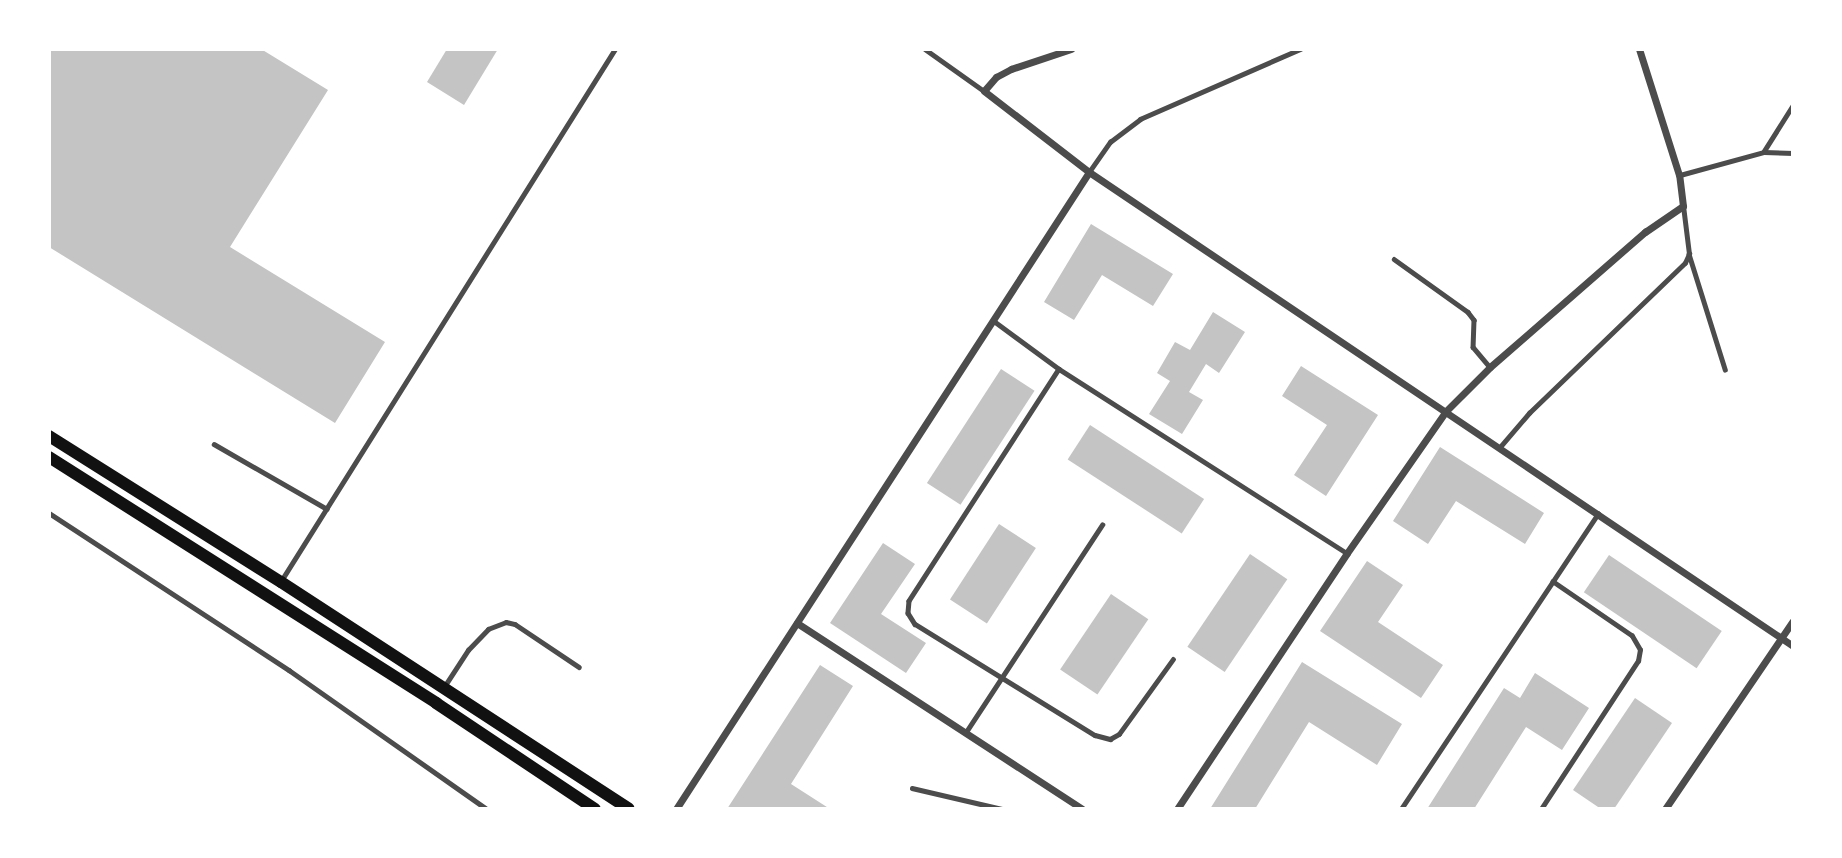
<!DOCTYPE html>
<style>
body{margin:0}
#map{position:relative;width:1842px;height:858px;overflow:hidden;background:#fff;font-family:Raleway,sans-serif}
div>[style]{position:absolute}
.building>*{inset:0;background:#c4c4c4;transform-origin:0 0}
.service>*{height:4.5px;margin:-2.25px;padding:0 2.25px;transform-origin:2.25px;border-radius:2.25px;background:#4c4c4c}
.minor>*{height:7px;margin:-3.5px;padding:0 3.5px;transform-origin:3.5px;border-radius:3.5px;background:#4c4c4c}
.secondary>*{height:12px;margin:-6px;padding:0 6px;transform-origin:6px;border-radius:6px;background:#111}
span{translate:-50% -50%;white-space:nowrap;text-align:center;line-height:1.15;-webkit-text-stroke:7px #fff;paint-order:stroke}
.frame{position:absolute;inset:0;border:51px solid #fff;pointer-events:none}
</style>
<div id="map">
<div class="building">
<div style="clip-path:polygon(49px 49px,261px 49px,328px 90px,230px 247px,385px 342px,335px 423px,49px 247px)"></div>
<div style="clip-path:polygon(447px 49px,498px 49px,464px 105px,427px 82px)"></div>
<div style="clip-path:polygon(1091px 224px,1173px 274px,1153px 306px,1102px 275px,1074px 320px,1044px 302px)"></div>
<div style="clip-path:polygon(1213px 312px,1245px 332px,1219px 373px,1206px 364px,1189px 392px,1203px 400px,1182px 434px,1149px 414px,1170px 381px,1157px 373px,1175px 342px,1190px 350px)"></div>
<div style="clip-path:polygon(1301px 366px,1378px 415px,1326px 496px,1294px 475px,1327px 425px,1282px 396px)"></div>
<div style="left:1001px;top:369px;width:40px;height:136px;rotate:33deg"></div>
<div style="left:1090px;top:425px;width:136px;height:41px;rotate:33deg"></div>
<div style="clip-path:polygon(1440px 447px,1544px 513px,1525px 544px,1456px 501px,1428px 544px,1393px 521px)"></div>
<div style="left:999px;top:524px;width:44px;height:90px;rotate:33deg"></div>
<div style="clip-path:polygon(883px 543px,915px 564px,881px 614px,926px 643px,906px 673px,830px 623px)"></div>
<div style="left:1250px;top:554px;width:45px;height:112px;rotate:34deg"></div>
<div style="left:1609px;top:555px;width:136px;height:45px;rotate:34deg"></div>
<div style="clip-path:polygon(1367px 561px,1403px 585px,1378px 622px,1443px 665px,1421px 698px,1320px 631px)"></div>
<div style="left:1111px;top:594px;width:45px;height:91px;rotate:34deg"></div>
<div style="clip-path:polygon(1302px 662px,1402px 724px,1377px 765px,1309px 722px,1255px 809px,1210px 809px)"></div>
<div style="clip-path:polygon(820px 665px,853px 686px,791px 784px,830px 809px,727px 809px)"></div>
<div style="clip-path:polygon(1535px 673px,1589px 708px,1562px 750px,1526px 727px,1474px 809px,1427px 809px,1504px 688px,1520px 698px)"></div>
<div style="clip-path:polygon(1635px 698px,1672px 723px,1614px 809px,1601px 809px,1573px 790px)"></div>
</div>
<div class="service">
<div style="left:925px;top:49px;width:72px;rotate:35.4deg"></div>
<div style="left:1764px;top:151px;width:54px;rotate:-57.8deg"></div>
<div style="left:1089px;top:172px;width:37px;rotate:-55deg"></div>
<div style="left:1110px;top:142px;width:38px;rotate:-37deg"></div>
<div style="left:1140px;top:119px;width:175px;rotate:-23.6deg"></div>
<div style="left:1680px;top:175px;width:87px;rotate:-15.3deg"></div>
<div style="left:1764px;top:152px;width:29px;rotate:2deg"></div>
<div style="left:1689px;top:254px;width:121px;rotate:72.6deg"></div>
<div style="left:1394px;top:259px;width:91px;rotate:35.6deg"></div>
<div style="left:1468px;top:312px;width:10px;rotate:53deg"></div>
<div style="left:1474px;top:320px;width:27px;rotate:92deg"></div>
<div style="left:1473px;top:347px;width:26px;rotate:50deg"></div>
<div style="left:994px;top:321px;width:81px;rotate:36.4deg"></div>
<div style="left:1059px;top:369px;width:342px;rotate:32.6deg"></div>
<div style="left:1059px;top:369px;width:276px;rotate:122.9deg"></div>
<div style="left:909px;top:601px;width:12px;rotate:95deg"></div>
<div style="left:908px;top:613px;width:13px;rotate:58deg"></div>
<div style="left:915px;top:624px;width:211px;rotate:31.7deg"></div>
<div style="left:1095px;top:735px;width:16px;rotate:15deg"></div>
<div style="left:1110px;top:739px;width:10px;rotate:-29deg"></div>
<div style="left:1119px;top:734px;width:92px;rotate:-54.2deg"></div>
<div style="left:214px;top:444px;width:130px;rotate:29.9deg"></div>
<div style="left:1500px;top:447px;width:45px;rotate:-49.5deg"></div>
<div style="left:1529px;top:413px;width:216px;rotate:-43.9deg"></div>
<div style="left:1685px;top:263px;width:10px;rotate:-66deg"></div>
<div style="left:1689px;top:254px;width:48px;rotate:-97.1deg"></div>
<div style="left:49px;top:513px;width:287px;rotate:33.2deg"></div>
<div style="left:289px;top:670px;width:242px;rotate:35.1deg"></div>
<div style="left:281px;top:581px;width:628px;rotate:-57.88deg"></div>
<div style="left:444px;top:687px;width:44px;rotate:-57deg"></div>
<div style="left:468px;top:650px;width:29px;rotate:-46deg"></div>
<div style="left:488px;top:629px;width:19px;rotate:-21deg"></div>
<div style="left:506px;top:622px;width:9px;rotate:13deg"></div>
<div style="left:515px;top:624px;width:77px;rotate:33.9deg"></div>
<div style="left:966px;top:732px;width:248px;rotate:-56.7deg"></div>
<div style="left:912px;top:788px;width:92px;rotate:13.1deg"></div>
<div style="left:1401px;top:809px;width:355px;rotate:-56.3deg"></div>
<div style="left:1541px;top:809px;width:177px;rotate:-56.8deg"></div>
<div style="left:1638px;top:661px;width:11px;rotate:-80deg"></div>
<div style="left:1640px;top:650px;width:16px;rotate:-120deg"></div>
<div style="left:1632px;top:636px;width:96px;rotate:-145.6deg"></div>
</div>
<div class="minor">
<div style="left:1071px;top:49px;width:63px;rotate:161.6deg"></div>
<div style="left:1011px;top:69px;width:17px;rotate:152deg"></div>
<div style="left:996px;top:77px;width:18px;rotate:131deg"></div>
<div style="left:984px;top:91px;width:133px;rotate:37.6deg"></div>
<div style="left:1089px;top:172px;width:849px;rotate:33.95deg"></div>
<div style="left:797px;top:623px;width:340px;rotate:33.1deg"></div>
<div style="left:676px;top:809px;width:759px;rotate:-57.04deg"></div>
<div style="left:1177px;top:809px;width:307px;rotate:-56.4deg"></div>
<div style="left:1347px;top:553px;width:173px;rotate:-55.1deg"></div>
<div style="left:1446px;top:411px;width:62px;rotate:-45deg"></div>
<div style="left:1490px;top:367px;width:206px;rotate:-41.1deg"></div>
<div style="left:1645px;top:232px;width:46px;rotate:-34.4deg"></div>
<div style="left:1683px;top:206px;width:31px;rotate:-97deg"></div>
<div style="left:1679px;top:175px;width:132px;rotate:-107.6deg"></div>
<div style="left:1665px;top:809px;width:227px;rotate:-55.8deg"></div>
</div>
<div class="secondary">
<div style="left:49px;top:436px;width:274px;rotate:32.2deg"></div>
<div style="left:281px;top:582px;width:415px;rotate:33.1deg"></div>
<div style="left:49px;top:457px;width:459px;rotate:32.4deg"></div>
<div style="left:436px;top:703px;width:191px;rotate:33.7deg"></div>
</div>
<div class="frame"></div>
</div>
